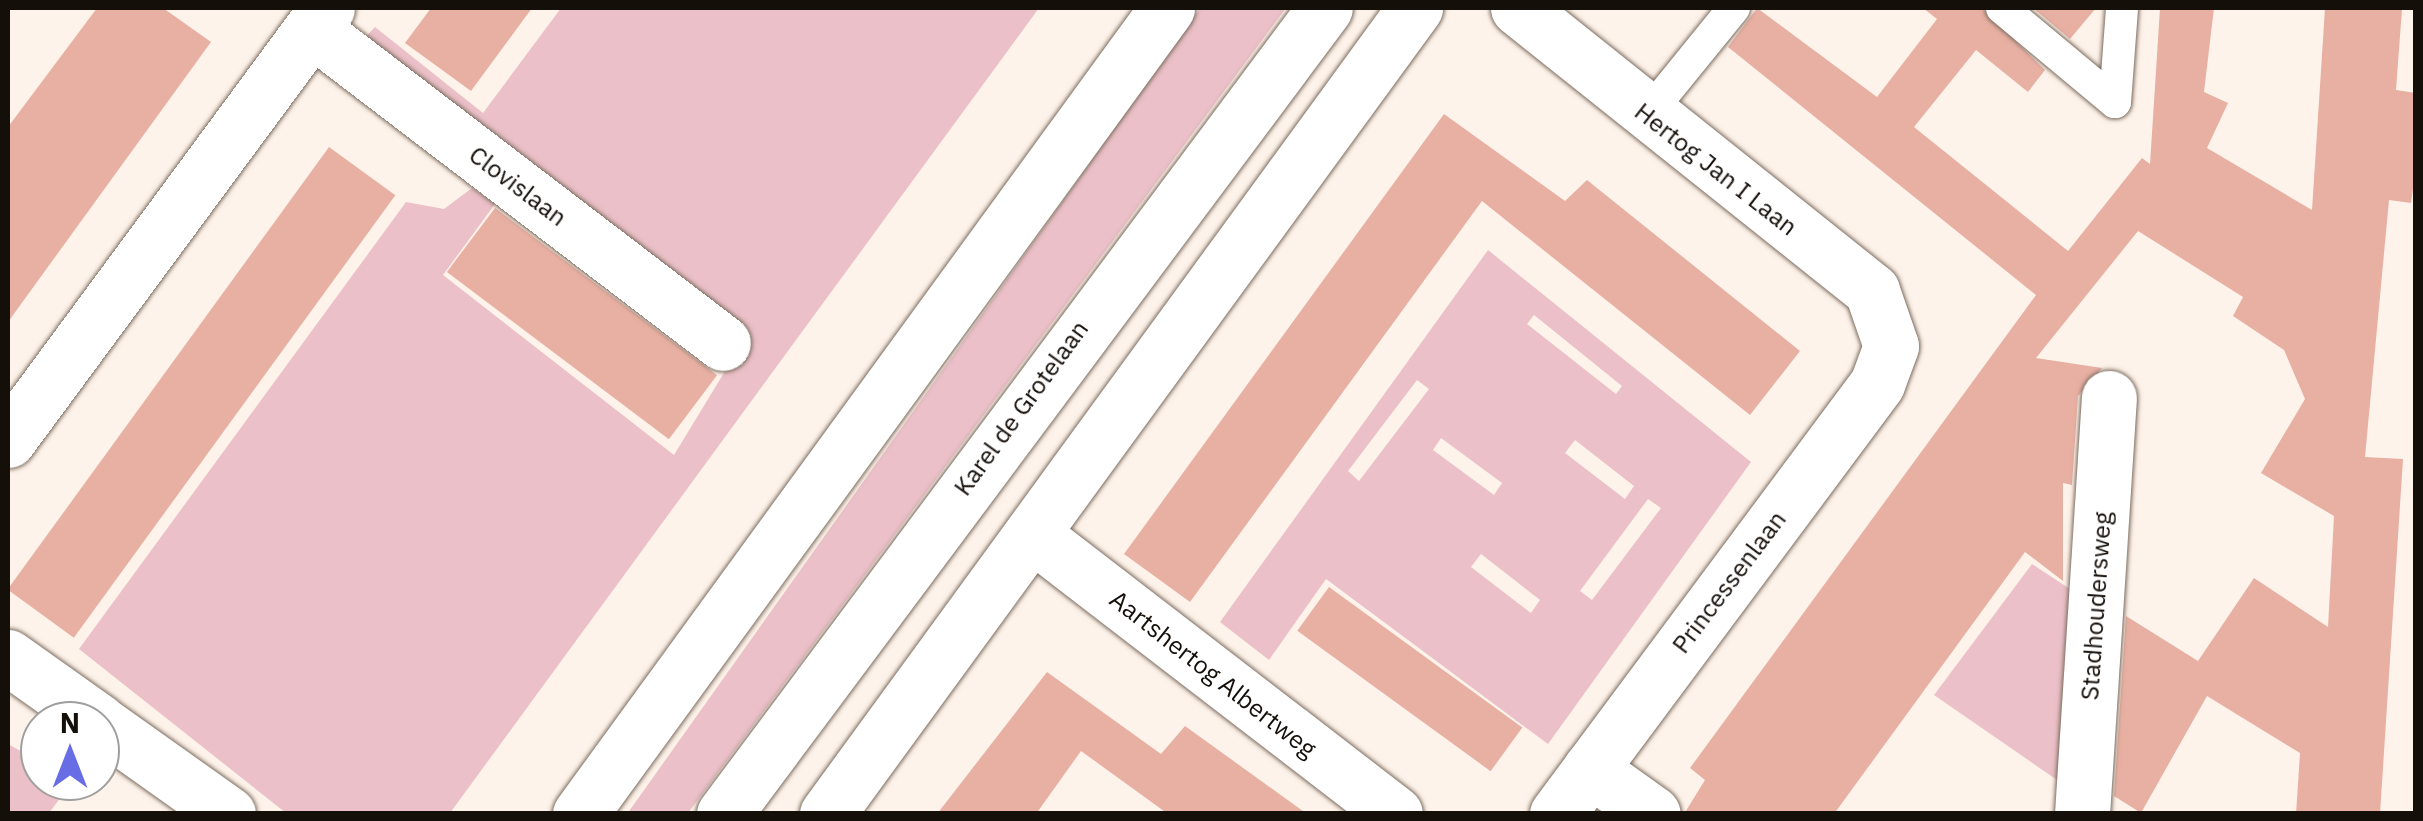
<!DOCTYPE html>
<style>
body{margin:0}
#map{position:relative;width:2423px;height:821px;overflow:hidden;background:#fef3ea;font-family:"IBM Plex Sans",sans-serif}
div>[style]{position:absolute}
.green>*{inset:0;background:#ebc0c8}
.building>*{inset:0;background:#e8b0a3;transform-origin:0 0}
.roads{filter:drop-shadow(0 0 2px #7c6c5f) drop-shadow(0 0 2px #7c6c5f)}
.lane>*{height:32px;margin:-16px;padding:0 16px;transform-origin:16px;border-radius:16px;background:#fff}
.street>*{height:55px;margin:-27.5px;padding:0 27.5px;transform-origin:27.5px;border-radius:27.5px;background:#fff}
.secondary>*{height:55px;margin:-27.5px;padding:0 27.5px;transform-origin:27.5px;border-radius:27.5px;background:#fff}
span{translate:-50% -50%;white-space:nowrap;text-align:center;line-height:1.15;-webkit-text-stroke:8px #fff;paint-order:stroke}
.street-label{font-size:25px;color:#150f0a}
.frame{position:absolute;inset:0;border:10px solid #150f0a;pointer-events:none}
.north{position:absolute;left:20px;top:701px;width:100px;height:100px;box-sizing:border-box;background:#fff;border:2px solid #a19f9d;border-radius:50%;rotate:0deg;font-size:28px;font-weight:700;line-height:40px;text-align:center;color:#150f0a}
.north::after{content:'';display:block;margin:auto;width:35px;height:45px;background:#686ce5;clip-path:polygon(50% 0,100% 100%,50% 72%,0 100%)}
</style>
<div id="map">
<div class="green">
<div style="clip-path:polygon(561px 8px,1039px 8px,450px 813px,286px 813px,79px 649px,406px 202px,444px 209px,472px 188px,495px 204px,443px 275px,674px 455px,747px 335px,360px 43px,375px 27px,483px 113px)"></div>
<div style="clip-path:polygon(1200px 8px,1286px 8px,688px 813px,627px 814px)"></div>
<div style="clip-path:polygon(evenodd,1488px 250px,1751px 462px,1548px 744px,1326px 579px,1269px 660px,1220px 622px,1488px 250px,1534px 315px,1622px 386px,1616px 394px,1527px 324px,1534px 315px,1488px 250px,1417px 380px,1429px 389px,1359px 481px,1348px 471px,1417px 380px,1488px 250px,1441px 438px,1502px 483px,1494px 495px,1433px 450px,1441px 438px,1488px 250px,1575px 440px,1634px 486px,1625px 499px,1565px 453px,1575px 440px,1488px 250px,1648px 499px,1661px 508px,1592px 600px,1580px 591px,1648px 499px,1488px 250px,1481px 554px,1540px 600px,1531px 613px,1471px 567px,1481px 554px)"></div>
<div style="clip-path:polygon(2032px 564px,2073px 591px,2060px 782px,1934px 695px)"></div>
<div style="clip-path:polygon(8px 744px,40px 762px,40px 781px,73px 781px,49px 813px,8px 813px)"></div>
</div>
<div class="building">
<div style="clip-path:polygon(97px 8px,163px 8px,211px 42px,8px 322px,8px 127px)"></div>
<div style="clip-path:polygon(431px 8px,532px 8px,471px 91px,405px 43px)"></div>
<div style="clip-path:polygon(1757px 8px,1877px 97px,1937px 19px,1923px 8px,1982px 8px,2045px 70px,2028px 92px,1976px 50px,1914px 127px,2068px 251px,2142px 158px,2150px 164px,2160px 8px,2214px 8px,2204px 92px,2228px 103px,2207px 148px,2312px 210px,2325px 8px,2402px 9px,2396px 90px,2416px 93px,2416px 167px,2411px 203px,2389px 200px,2365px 457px,2403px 459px,2380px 814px,2296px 814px,2300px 753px,2207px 696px,2141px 813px,2114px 796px,2126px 616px,2198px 661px,2254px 578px,2328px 627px,2334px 516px,2261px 473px,2305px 399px,2284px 350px,2233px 316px,2243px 297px,2138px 231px,2036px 358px,2102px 368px,2078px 396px,2072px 485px,2063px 483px,2063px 581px,2025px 552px,1834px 814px,1684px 814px,1705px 780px,1690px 768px,2036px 295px,1728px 47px)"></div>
<div style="clip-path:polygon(2033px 8px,2096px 8px,2070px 39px)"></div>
<div style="clip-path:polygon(1444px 114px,1565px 201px,1587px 180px,1800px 351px,1750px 415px,1482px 201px,1190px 602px,1124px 554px)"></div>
<div style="left:329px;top:147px;width:82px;height:547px;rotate:36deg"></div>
<div style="left:495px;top:208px;width:278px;height:80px;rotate:37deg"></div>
<div style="left:1329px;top:587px;width:239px;height:54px;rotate:36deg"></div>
<div style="clip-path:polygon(1047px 672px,1161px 754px,1185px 726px,1307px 814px,1168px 814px,1081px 751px,1036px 814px,937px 814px)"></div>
</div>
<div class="roads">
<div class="lane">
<div style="left:2002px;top:8px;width:147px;rotate:39.8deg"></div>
<div style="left:2115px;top:102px;width:94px;rotate:-85.7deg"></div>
<div style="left:1647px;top:115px;width:138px;rotate:-50.9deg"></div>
</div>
<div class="street">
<div style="left:1518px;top:8px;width:453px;rotate:38.6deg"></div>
<div style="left:1872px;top:291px;width:58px;rotate:70.9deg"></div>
<div style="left:1891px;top:346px;width:40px;rotate:110.2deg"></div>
<div style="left:1877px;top:384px;width:536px;rotate:126.66deg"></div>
<div style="left:312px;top:29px;width:517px;rotate:37.38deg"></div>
<div style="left:8px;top:440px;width:537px;rotate:-53.56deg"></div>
<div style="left:1032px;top:534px;width:458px;rotate:37.6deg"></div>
<div style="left:8px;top:657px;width:110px;rotate:35.4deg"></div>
<div style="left:100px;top:723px;width:157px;rotate:35.4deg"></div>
<div style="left:1590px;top:769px;width:77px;rotate:35.5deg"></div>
<div style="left:827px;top:814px;width:998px;rotate:-53.89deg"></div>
<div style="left:2082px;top:814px;width:417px;rotate:-86.3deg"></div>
</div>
<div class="secondary">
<div style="left:580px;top:814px;width:997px;rotate:-53.93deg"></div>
<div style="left:724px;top:814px;width:1005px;rotate:-53.29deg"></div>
</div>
</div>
<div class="street-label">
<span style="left:1716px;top:169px;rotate:38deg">Hertog Jan I Laan</span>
<span style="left:518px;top:186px;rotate:37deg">Clovislaan</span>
<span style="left:1021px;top:408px;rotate:-54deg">Karel de Grotelaan</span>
<span style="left:1729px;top:582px;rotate:-53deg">Princessenlaan</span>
<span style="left:2096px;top:606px;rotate:-86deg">Stadhoudersweg</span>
<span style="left:1213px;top:674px;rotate:38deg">Aartshertog Albertweg</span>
</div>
<div class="frame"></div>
<div class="north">N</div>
</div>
